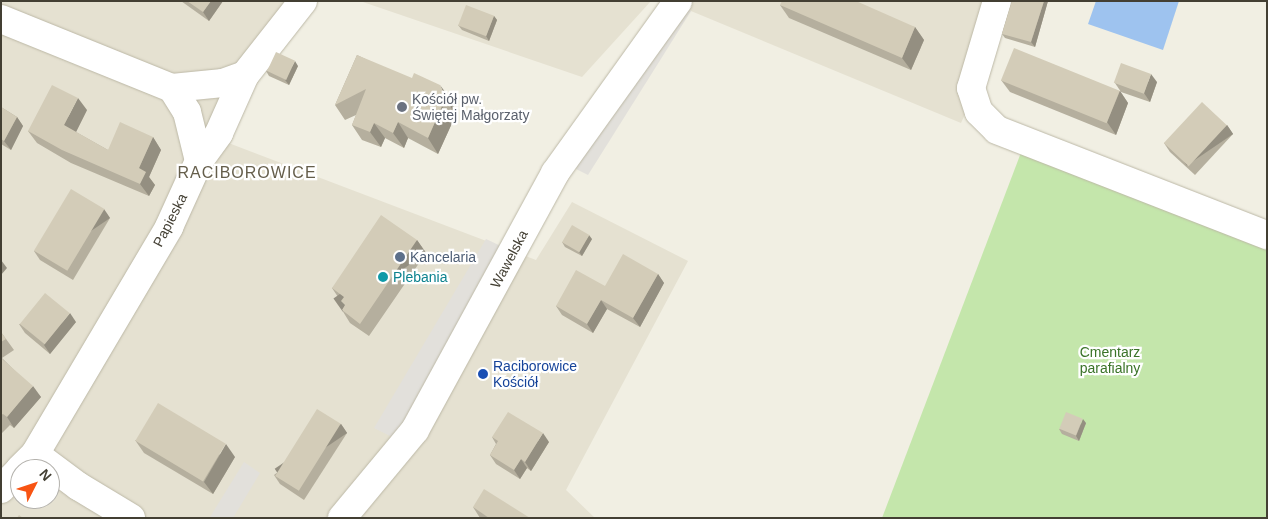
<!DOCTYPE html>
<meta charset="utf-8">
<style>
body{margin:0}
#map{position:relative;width:1268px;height:519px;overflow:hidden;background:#f1efe3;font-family:Arial,sans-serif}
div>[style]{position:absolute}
.residential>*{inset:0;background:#e5e1d1}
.green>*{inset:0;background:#c4e6ab}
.parking>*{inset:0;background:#e2e0db}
.water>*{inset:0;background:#9ec3ef}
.roads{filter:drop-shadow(0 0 1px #bcb8a6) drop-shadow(0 0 1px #bcb8a6)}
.minor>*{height:28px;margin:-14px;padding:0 14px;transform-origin:14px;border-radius:14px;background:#fff}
.tertiary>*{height:28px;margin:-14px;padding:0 14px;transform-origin:14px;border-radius:14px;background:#fff}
.wall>*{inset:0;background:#b5af9e}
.shaded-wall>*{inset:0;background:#948f81;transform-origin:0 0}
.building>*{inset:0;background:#d3ccb8;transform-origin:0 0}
.dots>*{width:14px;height:14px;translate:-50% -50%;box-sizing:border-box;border:2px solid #fff;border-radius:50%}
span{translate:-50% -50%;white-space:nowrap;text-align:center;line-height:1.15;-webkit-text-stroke:4.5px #fff;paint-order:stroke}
.worship-label{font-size:14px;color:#5b616d}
.left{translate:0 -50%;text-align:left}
.street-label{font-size:14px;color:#433f33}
.service-label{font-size:14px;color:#4e5e75}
.culture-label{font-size:14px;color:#0d838f}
.park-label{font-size:14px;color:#3a7328}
.transit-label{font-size:14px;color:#164399}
.quarter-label{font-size:16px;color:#655e4b;letter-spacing:1px}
.frame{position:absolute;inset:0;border:2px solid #433f33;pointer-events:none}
.north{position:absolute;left:10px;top:459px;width:50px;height:50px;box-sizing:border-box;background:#fff;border:1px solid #b4b2ad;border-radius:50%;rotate:49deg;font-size:14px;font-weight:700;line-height:20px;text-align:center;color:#433f33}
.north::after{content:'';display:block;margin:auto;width:18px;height:22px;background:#f85413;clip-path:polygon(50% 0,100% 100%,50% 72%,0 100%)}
</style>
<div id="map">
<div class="residential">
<div style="clip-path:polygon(evenodd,1px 1px,312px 1px,205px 134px,536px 260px,572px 202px,688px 261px,566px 490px,595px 518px,1px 518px,1px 1px,20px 469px,50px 469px,50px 499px,20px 499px,20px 469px)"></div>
<div style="clip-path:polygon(360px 1px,651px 1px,582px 77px)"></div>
<div style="clip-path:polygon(679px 1px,1002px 1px,978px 86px,961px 123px,691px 11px)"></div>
</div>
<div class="green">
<div style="clip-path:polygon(1022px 150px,1267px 244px,1267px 518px,882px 518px)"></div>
</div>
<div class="parking">
<div style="clip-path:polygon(680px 2px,691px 11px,588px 175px,566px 164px)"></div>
<div style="clip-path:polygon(486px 239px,505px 248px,396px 439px,374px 428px)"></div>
<div style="clip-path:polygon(244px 462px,260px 473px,233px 518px,210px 517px)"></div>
</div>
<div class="water">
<div style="clip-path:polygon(1096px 1px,1179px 1px,1163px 50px,1088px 24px)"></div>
</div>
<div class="roads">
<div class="minor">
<div style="left:997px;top:1px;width:91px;rotate:106.6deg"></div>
<div style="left:971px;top:88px;width:25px;rotate:72deg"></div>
<div style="left:979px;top:112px;width:25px;rotate:45deg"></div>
<div style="left:997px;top:130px;width:290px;rotate:21.3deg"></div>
<div style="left:1px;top:19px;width:184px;rotate:22deg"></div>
<div style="left:172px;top:88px;width:28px;rotate:58deg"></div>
<div style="left:187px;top:112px;width:50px;rotate:76.2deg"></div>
<div style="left:172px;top:88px;width:51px;rotate:-5.6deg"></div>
<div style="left:223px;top:83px;width:23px;rotate:-20deg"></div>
<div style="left:245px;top:75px;width:94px;rotate:-51.9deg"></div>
<div style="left:35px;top:454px;width:264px;rotate:-59.4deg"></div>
<div style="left:169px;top:227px;width:72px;rotate:-65.6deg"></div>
<div style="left:199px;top:161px;width:34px;rotate:-54deg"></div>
<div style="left:219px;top:133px;width:64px;rotate:-65.9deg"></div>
</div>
<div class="tertiary">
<div style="left:20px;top:469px;width:21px;rotate:-45deg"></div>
<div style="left:35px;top:454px;width:54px;rotate:36.7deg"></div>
<div style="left:78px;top:486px;width:62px;rotate:31.1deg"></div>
<div style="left:1px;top:489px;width:28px;rotate:-46deg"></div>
<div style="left:342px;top:518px;width:114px;rotate:-50.3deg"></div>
<div style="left:415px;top:430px;width:293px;rotate:-61.4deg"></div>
<div style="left:555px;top:173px;width:211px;rotate:-54.4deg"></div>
</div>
</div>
<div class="wall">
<div style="clip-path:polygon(181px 1px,223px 1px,209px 21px)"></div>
<div style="clip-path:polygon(1012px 1px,1048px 1px,1035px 47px,1005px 38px,1002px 34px)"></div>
<div style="clip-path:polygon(780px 5px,915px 27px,924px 40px,911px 70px,789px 18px)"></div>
<div style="clip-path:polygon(494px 16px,497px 20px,489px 41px,462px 30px,458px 25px)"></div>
<div style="clip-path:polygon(357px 55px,451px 100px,458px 118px,453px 121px,438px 154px,408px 138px,404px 148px,385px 138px,381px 147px,362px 140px,352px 125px,356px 115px,345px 120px,335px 105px)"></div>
<div style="clip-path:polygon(298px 66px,289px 85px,269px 76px,266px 71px)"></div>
<div style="clip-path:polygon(1001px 80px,1120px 91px,1128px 103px,1116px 135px,1010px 92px)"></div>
<div style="clip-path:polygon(1157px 82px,1150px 102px,1121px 92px,1115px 83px)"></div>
<div style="clip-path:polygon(1px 107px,17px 117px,23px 126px,11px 150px,1px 144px)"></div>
<div style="clip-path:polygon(87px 110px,76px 132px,108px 150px,153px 137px,161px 150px,149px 177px,155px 185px,149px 196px,71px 163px,37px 143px,28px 131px)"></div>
<div style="clip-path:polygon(1227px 125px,1233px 134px,1195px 175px,1170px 152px,1164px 143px)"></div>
<div style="clip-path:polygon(110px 218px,73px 280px,40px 260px,34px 251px)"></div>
<div style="clip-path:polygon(592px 239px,582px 256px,565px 247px,562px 242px)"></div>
<div style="clip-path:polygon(417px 240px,426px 253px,369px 336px,350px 323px,342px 310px,344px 306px,332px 288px)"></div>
<div style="clip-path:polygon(658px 274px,664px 283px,640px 327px,607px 309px,593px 333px,562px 315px,556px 306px,605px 286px)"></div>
<div style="clip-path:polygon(76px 322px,50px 354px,25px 333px,19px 324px)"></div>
<div style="clip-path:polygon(1px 332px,14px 350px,2px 358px,41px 397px,14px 428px,10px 425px,1px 434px)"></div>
<div style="clip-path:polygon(1086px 423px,1079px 441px,1062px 434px,1059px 429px)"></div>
<div style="clip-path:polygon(341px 424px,347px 433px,304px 500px,280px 484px,274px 475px)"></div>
<div style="clip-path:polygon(492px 437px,549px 442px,531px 471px,527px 468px,520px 479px,496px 464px,490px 455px,496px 444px)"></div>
<div style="clip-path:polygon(135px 440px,235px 457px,213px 494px,144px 453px)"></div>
<div style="clip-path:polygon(473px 507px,530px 518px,480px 518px)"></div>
</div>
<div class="shaded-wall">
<div style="clip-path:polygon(211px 1px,223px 1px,209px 21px,203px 12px)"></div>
<div style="clip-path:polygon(1044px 1px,1048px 1px,1035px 47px,1031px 42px)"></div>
<div style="clip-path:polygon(494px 16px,497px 20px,489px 41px,486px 36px)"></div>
<div style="clip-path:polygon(915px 27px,924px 40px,911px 70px,902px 58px)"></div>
<div style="clip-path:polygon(295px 61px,298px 66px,289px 85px,285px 80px)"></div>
<div style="clip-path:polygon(1151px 74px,1157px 82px,1150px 102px,1144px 93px)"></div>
<div style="clip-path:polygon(440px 85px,451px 100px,458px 118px,448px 103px)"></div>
<div style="clip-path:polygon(1120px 91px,1128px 103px,1116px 135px,1107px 122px)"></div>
<div style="clip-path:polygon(78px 98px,87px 110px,73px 138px,64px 125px)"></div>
<div style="clip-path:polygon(442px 106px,453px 121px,438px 154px,428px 138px)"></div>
<div style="clip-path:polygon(17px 117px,23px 126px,11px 150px,4px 141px)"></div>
<div style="clip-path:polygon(398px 122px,408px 138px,404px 148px,393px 133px)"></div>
<div style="clip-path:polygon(374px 123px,385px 138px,381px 147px,370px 132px)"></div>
<div style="left:1227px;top:125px;width:11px;height:56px;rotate:56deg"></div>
<div style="clip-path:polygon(153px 137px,161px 150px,149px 177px,155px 185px,149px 196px,140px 184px,139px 168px)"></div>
<div style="left:104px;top:209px;width:11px;height:72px;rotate:56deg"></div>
<div style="clip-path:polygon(589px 235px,592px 239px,582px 256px,579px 252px)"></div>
<div style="left:417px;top:240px;width:16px;height:102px;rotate:55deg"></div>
<div style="clip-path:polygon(1px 260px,7px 268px,1px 275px)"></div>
<div style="clip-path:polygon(658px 274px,664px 283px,640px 327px,633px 318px)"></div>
<div style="clip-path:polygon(601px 300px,607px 309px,593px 333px,587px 324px)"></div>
<div style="clip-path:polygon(70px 313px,76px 322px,50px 354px,44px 345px)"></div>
<div style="clip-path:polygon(33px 386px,41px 397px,14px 428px,7px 417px)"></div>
<div style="clip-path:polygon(1083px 419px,1086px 423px,1079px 441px,1076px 436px)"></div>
<div style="left:341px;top:424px;width:11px;height:80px;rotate:56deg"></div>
<div style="clip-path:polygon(543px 433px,549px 442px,531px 471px,525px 462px)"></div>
<div style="clip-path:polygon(226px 444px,235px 457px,213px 494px,204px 482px)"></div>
<div style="clip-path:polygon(521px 459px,527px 468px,520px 479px,514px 470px)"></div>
</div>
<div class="building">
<div style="clip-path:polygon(187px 1px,211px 1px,203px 12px)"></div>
<div style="clip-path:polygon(782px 1px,856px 1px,915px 27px,902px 58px,780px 5px)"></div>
<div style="clip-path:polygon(1012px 1px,1044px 1px,1031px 42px,1002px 34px)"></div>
<div style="left:466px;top:5px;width:30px;height:22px;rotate:21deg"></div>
<div style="left:1014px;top:48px;width:114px;height:35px;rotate:22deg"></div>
<div style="left:276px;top:52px;width:21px;height:21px;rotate:25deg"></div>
<div style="clip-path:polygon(357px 55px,412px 78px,414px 73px,440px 85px,448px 103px,442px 106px,428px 138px,398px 122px,393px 133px,374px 123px,370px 132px,352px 125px,366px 89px,335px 105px)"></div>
<div style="left:1121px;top:63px;width:32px;height:21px;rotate:20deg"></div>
<div style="clip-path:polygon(52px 85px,78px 98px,64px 125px,108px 150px,120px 122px,153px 137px,139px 168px,146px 172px,140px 184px,62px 150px,28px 131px)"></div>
<div style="left:1202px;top:102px;width:34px;height:56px;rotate:43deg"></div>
<div style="clip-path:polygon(1px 107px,17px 117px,4px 141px,1px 139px)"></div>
<div style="left:71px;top:189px;width:39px;height:72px;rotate:31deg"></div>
<div style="clip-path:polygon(381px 215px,417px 240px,360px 324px,342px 310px,345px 305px,341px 301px,344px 297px,332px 288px)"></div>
<div style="left:572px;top:225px;width:20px;height:20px;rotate:30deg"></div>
<div style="clip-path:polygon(623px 254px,658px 274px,633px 318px,601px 300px,587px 324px,556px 306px,576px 270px,605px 286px)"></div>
<div style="left:45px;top:293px;width:32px;height:40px;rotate:39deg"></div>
<div style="clip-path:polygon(1px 332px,6px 339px,1px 342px)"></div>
<div style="clip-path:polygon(1px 358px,33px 386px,7px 417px,3px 414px,1px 415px)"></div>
<div style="left:158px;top:403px;width:79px;height:44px;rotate:31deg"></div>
<div style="left:317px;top:409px;width:28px;height:79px;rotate:32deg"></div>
<div style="clip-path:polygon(508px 412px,543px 433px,525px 462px,521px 459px,514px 470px,490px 455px,498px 441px,492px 437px)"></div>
<div style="left:1066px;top:412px;width:18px;height:18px;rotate:22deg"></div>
<div style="clip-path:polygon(484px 489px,530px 518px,489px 518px,473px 507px)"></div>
<div style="clip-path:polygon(19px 515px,23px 518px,17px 518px)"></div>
</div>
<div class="dots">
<div style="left:402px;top:107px;background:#6b7280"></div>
<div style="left:400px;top:257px;background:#5c6f8a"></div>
<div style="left:383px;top:277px;background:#0f9aa8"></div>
<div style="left:483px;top:374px;background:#1a4fb4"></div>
</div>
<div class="worship-label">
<span class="left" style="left:412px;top:107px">Kościół pw.<br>Świętej Małgorzaty</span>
</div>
<div class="street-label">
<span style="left:170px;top:220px;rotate:-63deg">Papieska</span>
<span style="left:509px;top:259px;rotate:-62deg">Wawelska</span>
</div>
<div class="service-label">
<span class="left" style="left:410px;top:257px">Kancelaria</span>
</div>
<div class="culture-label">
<span class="left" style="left:393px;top:277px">Plebania</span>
</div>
<div class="park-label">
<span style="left:1110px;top:360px">Cmentarz<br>parafialny</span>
</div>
<div class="transit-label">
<span class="left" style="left:493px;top:374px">Raciborowice<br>Kościół</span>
</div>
<div class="quarter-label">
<span style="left:247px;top:173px">RACIBOROWICE</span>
</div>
<div class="frame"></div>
<div class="north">N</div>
</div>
